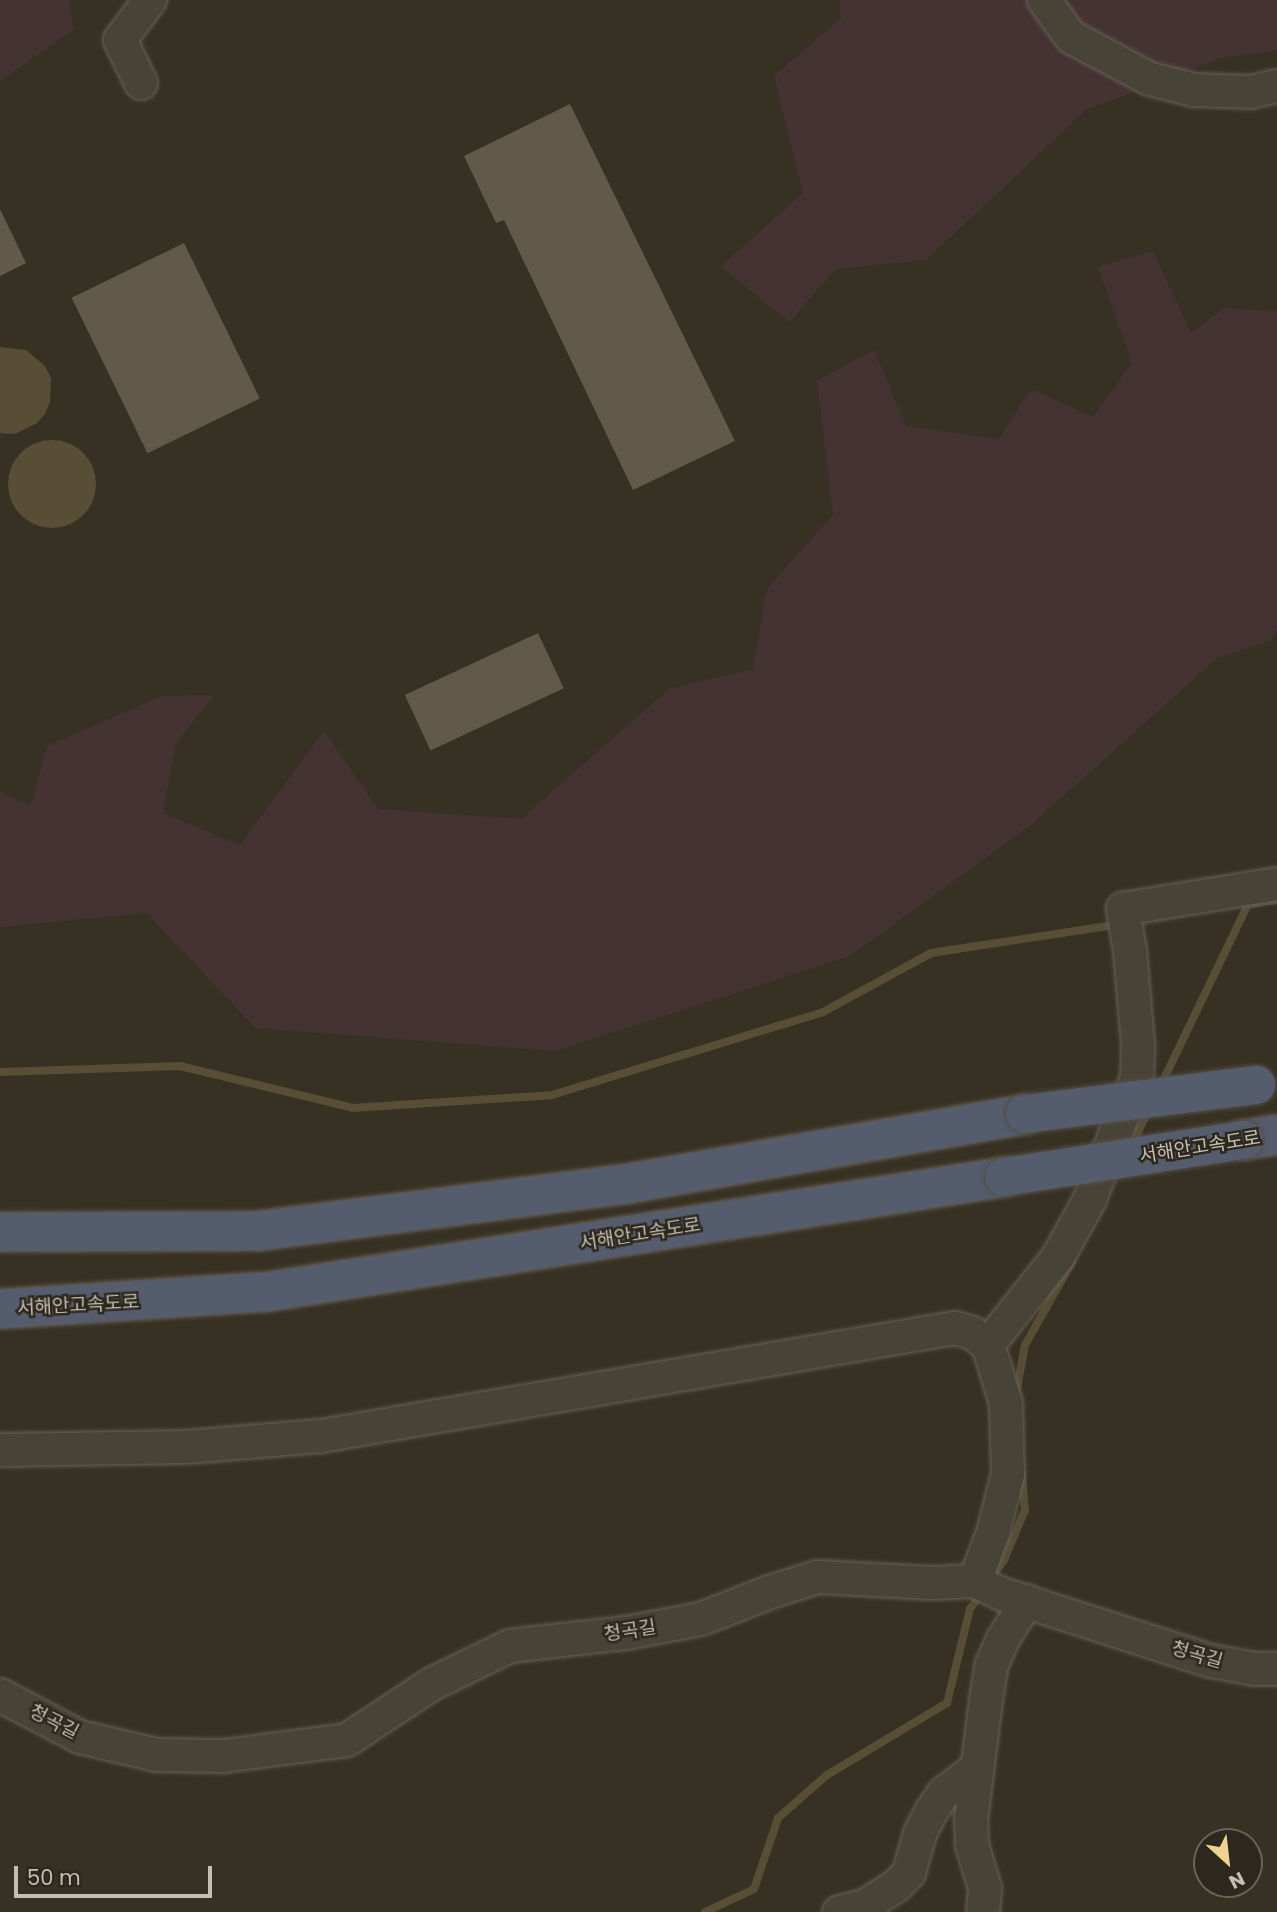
<!DOCTYPE html>
<meta charset="utf-8">
<style>
body{margin:0}
#map{position:relative;width:1277px;height:1912px;overflow:hidden;background:#373124;font-family:Poppins,"Noto Sans KR",sans-serif}
div>[style]{position:absolute}
.green>*{inset:0;background:#453333}
.water>*{inset:0;background:#584e36}
.round{border-radius:50%}
.stream>*{height:8px;margin:-4px;padding:0 4px;transform-origin:4px;border-radius:4px;background:#584e36}
.building>*{inset:0;background:#615a4b;transform-origin:0 0}
.roads{filter:drop-shadow(0 0 2px #666156) drop-shadow(0 0 2px #666156)}
.minor>*{height:32px;margin:-16px;padding:0 16px;transform-origin:16px;border-radius:16px;background:#484337}
.highway>*{height:38px;margin:-19px;padding:0 19px;transform-origin:19px;border-radius:19px;background:#555c6d}
.bridges{filter:drop-shadow(0 0 2px #534e43) drop-shadow(0 0 2px #534e43)}
.highway-bridge>*{height:38px;margin:-19px;padding:0 19px;transform-origin:19px;border-radius:19px;background:#555c6d}
span{translate:-50% -50%;white-space:nowrap;text-align:center;line-height:1.15;-webkit-text-stroke:5px #2d281d;paint-order:stroke}
.street-label{font-size:19px;color:#c4bfb3}
.north{position:absolute;left:1193px;top:1828px;width:70px;height:70px;box-sizing:border-box;background:#2d281d;border:2px solid #696459;border-radius:50%;rotate:153deg;font-size:19px;font-weight:700;line-height:28px;text-align:center;color:#c4bfb3}
.north::after{content:'';display:block;margin:auto;width:24px;height:32px;background:#ecd390;clip-path:polygon(50% 0,100% 100%,50% 72%,0 100%)}
.scale{position:absolute;left:14px;top:1866px;width:198px;height:32px;box-sizing:border-box;border:4px solid #c4bfb3;border-top:0;padding-left:9px;font-size:21px;line-height:24px;white-space:nowrap;color:#c4bfb3;-webkit-text-stroke:5px #2d281d;paint-order:stroke}
</style>
<div id="map">
<div class="green">
<div style="clip-path:polygon(0 0,69px 0,74px 30px,0 81px)"></div>
<div style="clip-path:polygon(839px 0,1277px 0,1277px 50px,1220px 58px,1086px 110px,926px 260px,836px 269px,789px 322px,721px 266px,803px 193px,774px 76px,841px 18px)"></div>
<div style="clip-path:polygon(1153px 251px,1191px 333px,1224px 308px,1277px 311px,1277px 630px,1271px 640px,1217px 658px,1031px 825px,850px 956px,555px 1051px,255px 1028px,147px 913px,0 927px,0 791px,31px 806px,47px 746px,162px 696px,214px 695px,176px 744px,163px 813px,240px 845px,324px 731px,378px 809px,521px 819px,669px 689px,753px 669px,767px 589px,833px 515px,817px 381px,874px 350px,906px 426px,999px 439px,1031px 389px,1093px 417px,1132px 363px,1098px 267px)"></div>
</div>
<div class="water">
<div style="clip-path:polygon(0 347px,26px 350px,45px 366px,51px 378px,50px 402px,45px 414px,37px 423px,15px 434px,0 433px)"></div>
<div class="round" style="left:8px;top:440px;width:88px;height:88px"></div>
</div>
<div class="stream">
<div style="left:1251px;top:904px;width:26px;rotate:-9deg"></div>
<div style="left:0;top:1072px;width:180px;rotate:-1.9deg"></div>
<div style="left:180px;top:1066px;width:178px;rotate:13.6deg"></div>
<div style="left:353px;top:1108px;width:199px;rotate:-3.7deg"></div>
<div style="left:552px;top:1095px;width:283px;rotate:-17deg"></div>
<div style="left:823px;top:1012px;width:123px;rotate:-28.6deg"></div>
<div style="left:931px;top:953px;width:192px;rotate:-8.7deg"></div>
<div style="left:1161px;top:1085px;width:201px;rotate:-64.3deg"></div>
<div style="left:1132px;top:1145px;width:40px;rotate:-65deg"></div>
<div style="left:1016px;top:1394px;width:50px;rotate:-79.6deg"></div>
<div style="left:1025px;top:1345px;width:95px;rotate:-60.5deg"></div>
<div style="left:989px;top:1581px;width:26px;rotate:-54deg"></div>
<div style="left:1004px;top:1560px;width:54px;rotate:-67.2deg"></div>
<div style="left:1025px;top:1510px;width:37px;rotate:-95deg"></div>
<div style="left:705px;top:1912px;width:54px;rotate:-25.1deg"></div>
<div style="left:754px;top:1889px;width:75px;rotate:-71.3deg"></div>
<div style="left:778px;top:1818px;width:65px;rotate:-41.3deg"></div>
<div style="left:827px;top:1775px;width:140px;rotate:-31deg"></div>
<div style="left:947px;top:1703px;width:97px;rotate:-76.3deg"></div>
<div style="left:970px;top:1609px;width:21px;rotate:-55deg"></div>
</div>
<div class="building">
<div style="clip-path:polygon(570px 104px,735px 441px,633px 490px,504px 220px,496px 223px,464px 156px)"></div>
<div style="clip-path:polygon(0 209px,26px 263px,0 276px)"></div>
<div style="left:184px;top:243px;width:173px;height:125px;rotate:64deg"></div>
<div style="left:538px;top:633px;width:61px;height:147px;rotate:65deg"></div>
</div>
<div class="roads">
<div class="minor">
<div style="left:1044px;top:0;width:46px;rotate:53.9deg"></div>
<div style="left:1071px;top:37px;width:89px;rotate:28deg"></div>
<div style="left:1150px;top:79px;width:45px;rotate:14deg"></div>
<div style="left:1194px;top:90px;width:57px;rotate:2deg"></div>
<div style="left:1251px;top:92px;width:27px;rotate:-13deg"></div>
<div style="left:141px;top:83px;width:48px;rotate:-116deg"></div>
<div style="left:120px;top:40px;width:50px;rotate:-53.1deg"></div>
<div style="left:988px;top:1345px;width:112px;rotate:-51.5deg"></div>
<div style="left:1058px;top:1257px;width:66px;rotate:-61.1deg"></div>
<div style="left:1090px;top:1199px;width:130px;rotate:-68.8deg"></div>
<div style="left:1137px;top:1078px;width:34px;rotate:-88deg"></div>
<div style="left:1138px;top:1044px;width:93px;rotate:-94.9deg"></div>
<div style="left:1130px;top:951px;width:43px;rotate:-99.5deg"></div>
<div style="left:1123px;top:909px;width:156px;rotate:-9.2deg"></div>
<div style="left:0;top:1450px;width:186px;rotate:-0.9deg"></div>
<div style="left:186px;top:1447px;width:135px;rotate:-4.7deg"></div>
<div style="left:321px;top:1436px;width:643px;rotate:-9.67deg"></div>
<div style="left:955px;top:1328px;width:18px;rotate:16deg"></div>
<div style="left:972px;top:1333px;width:20px;rotate:37deg"></div>
<div style="left:988px;top:1345px;width:61px;rotate:72.8deg"></div>
<div style="left:1006px;top:1403px;width:71px;rotate:88.4deg"></div>
<div style="left:1008px;top:1474px;width:61px;rotate:104.3deg"></div>
<div style="left:993px;top:1533px;width:51px;rotate:110.6deg"></div>
<div style="left:0;top:1695px;width:90px;rotate:27.7deg"></div>
<div style="left:80px;top:1737px;width:78px;rotate:13.3deg"></div>
<div style="left:156px;top:1755px;width:68px;rotate:0.8deg"></div>
<div style="left:224px;top:1756px;width:124px;rotate:-7.4deg"></div>
<div style="left:347px;top:1740px;width:100px;rotate:-33.5deg"></div>
<div style="left:430px;top:1685px;width:89px;rotate:-26deg"></div>
<div style="left:510px;top:1646px;width:117px;rotate:-6.4deg"></div>
<div style="left:626px;top:1633px;width:76px;rotate:-10.6deg"></div>
<div style="left:701px;top:1619px;width:74px;rotate:-21.4deg"></div>
<div style="left:770px;top:1592px;width:50px;rotate:-17.4deg"></div>
<div style="left:818px;top:1577px;width:114px;rotate:3deg"></div>
<div style="left:932px;top:1583px;width:43px;rotate:-2.7deg"></div>
<div style="left:975px;top:1581px;width:30px;rotate:26deg"></div>
<div style="left:1002px;top:1594px;width:219px;rotate:17.8deg"></div>
<div style="left:1211px;top:1661px;width:45px;rotate:10.3deg"></div>
<div style="left:1255px;top:1669px;width:22px"></div>
<div style="left:839px;top:1912px;width:27px;rotate:-13deg"></div>
<div style="left:865px;top:1906px;width:38px;rotate:-33deg"></div>
<div style="left:897px;top:1885px;width:17px;rotate:-45deg"></div>
<div style="left:909px;top:1873px;width:41px;rotate:-74.6deg"></div>
<div style="left:920px;top:1833px;width:24px;rotate:-62deg"></div>
<div style="left:931px;top:1812px;width:23px;rotate:-56deg"></div>
<div style="left:944px;top:1793px;width:41px;rotate:-37.1deg"></div>
<div style="left:983px;top:1912px;width:24px;rotate:-85deg"></div>
<div style="left:985px;top:1888px;width:45px;rotate:-106.8deg"></div>
<div style="left:972px;top:1845px;width:25px;rotate:-92deg"></div>
<div style="left:971px;top:1820px;width:121px;rotate:-82.9deg"></div>
<div style="left:986px;top:1700px;width:36px;rotate:-81deg"></div>
<div style="left:992px;top:1664px;width:27px;rotate:-66deg"></div>
<div style="left:1003px;top:1639px;width:45px;rotate:-57.7deg"></div>
</div>
<div class="highway">
<div style="left:1244px;top:1140px;width:33px;rotate:-9deg"></div>
<div style="left:0;top:1232px;width:258px;rotate:-0.2deg"></div>
<div style="left:258px;top:1231px;width:376px;rotate:-7.3deg"></div>
<div style="left:631px;top:1183px;width:400px;rotate:-9.9deg"></div>
<div style="left:0;top:1309px;width:267px;rotate:-3.7deg"></div>
<div style="left:266px;top:1292px;width:747px;rotate:-8.86deg"></div>
</div>
</div>
<div class="bridges">
<div class="highway-bridge">
<div style="left:1025px;top:1114px;width:233px;rotate:-7.2deg"></div>
<div style="left:1004px;top:1177px;width:243px;rotate:-8.8deg"></div>
</div>
</div>
<div class="street-label">
<span style="left:1200px;top:1147px;rotate:-9deg">서해안고속도로</span>
<span style="left:640px;top:1234px;rotate:-9deg">서해안고속도로</span>
<span style="left:78px;top:1305px;rotate:-3deg">서해안고속도로</span>
<span style="left:630px;top:1631px;rotate:-9deg">청곡길</span>
<span style="left:1197px;top:1655px;rotate:16deg">청곡길</span>
<span style="left:54px;top:1722px;rotate:27deg">청곡길</span>
</div>
<div class="north">N</div>
<div class="scale">50 m</div>
</div>
